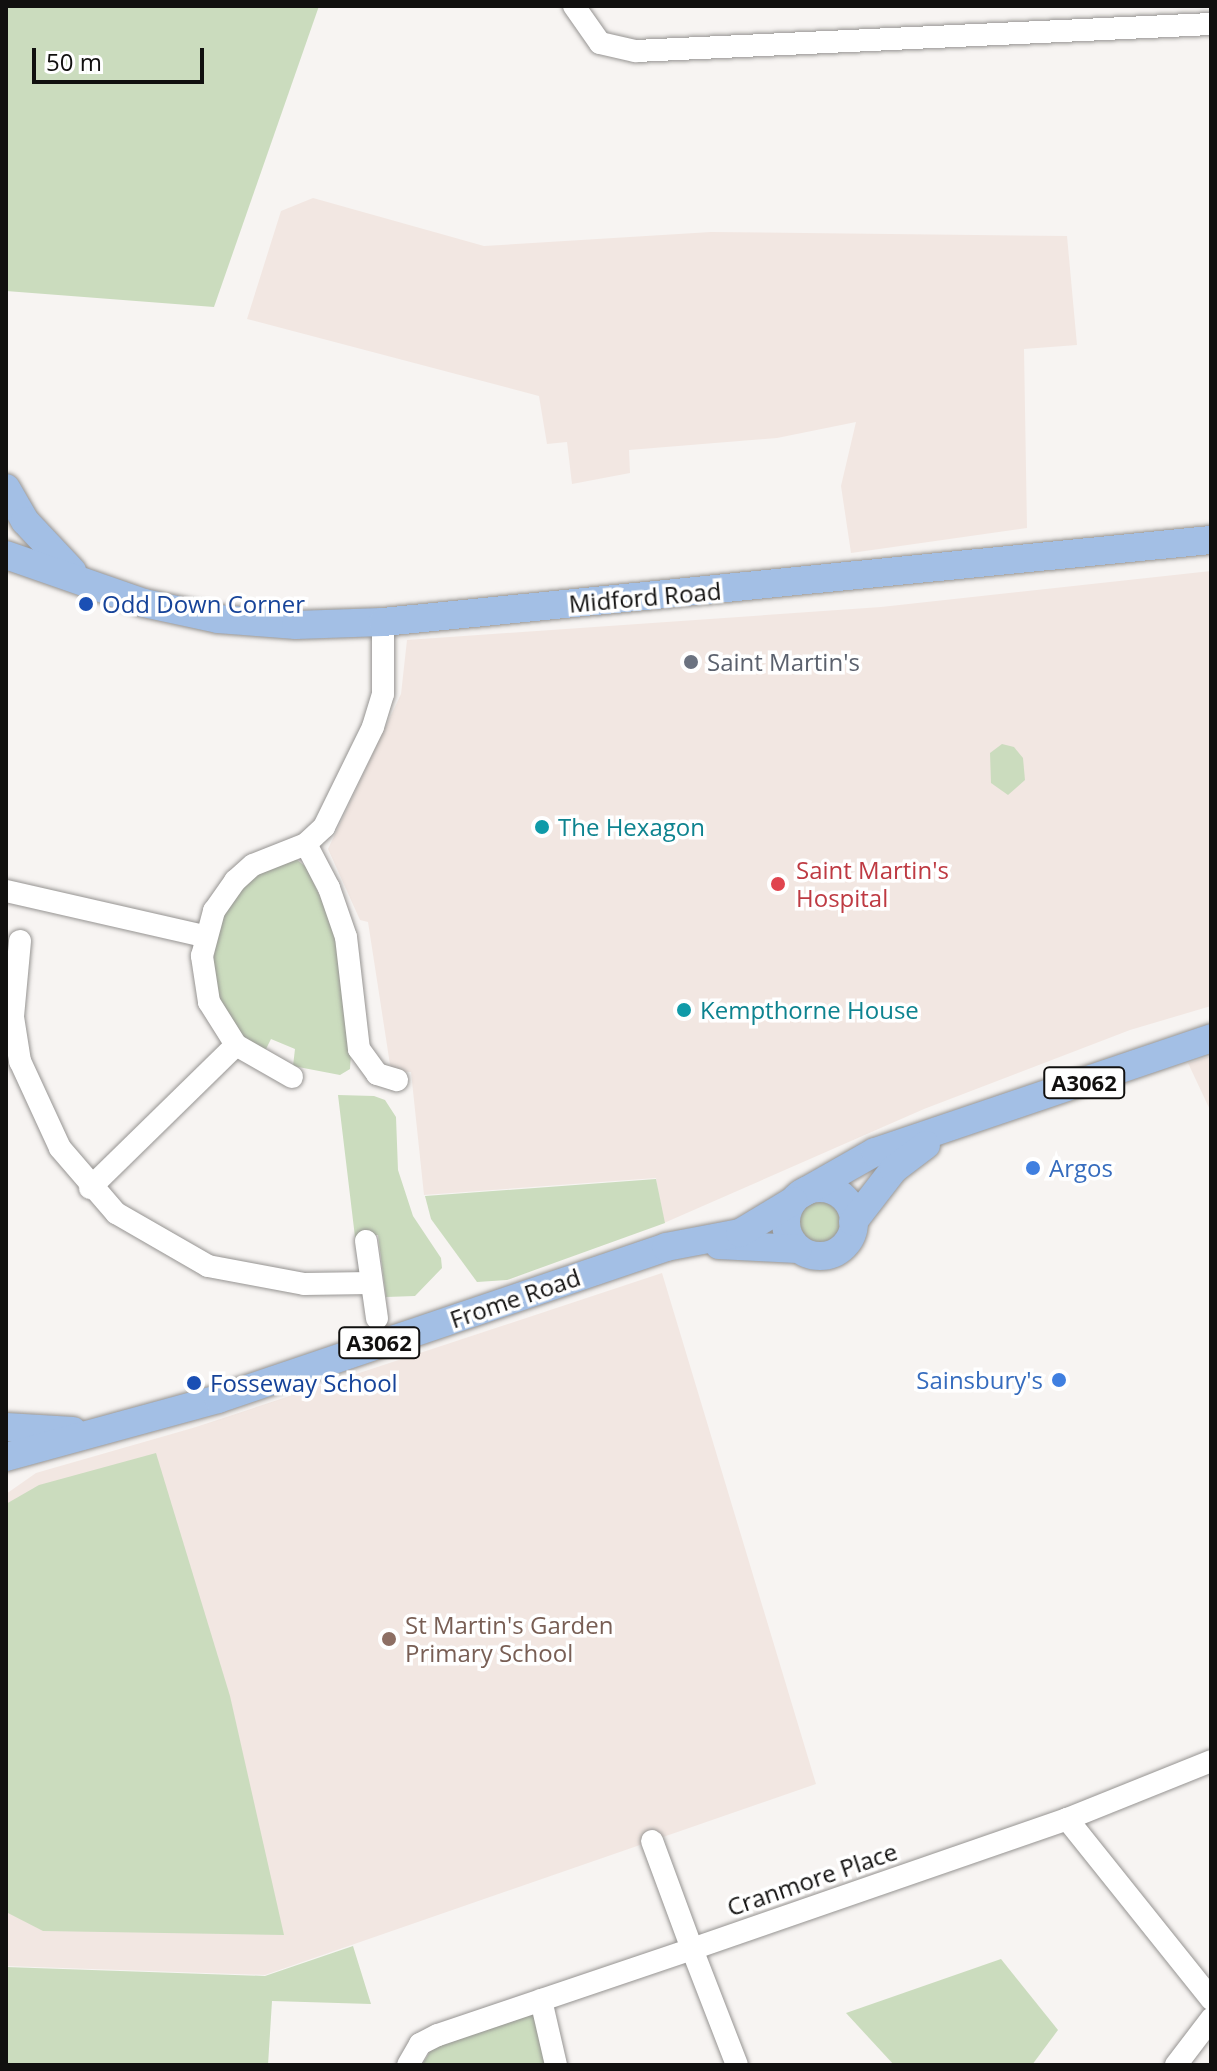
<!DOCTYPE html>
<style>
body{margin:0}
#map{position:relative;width:1217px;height:2071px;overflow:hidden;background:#f7f4f2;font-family:"Open Sans",sans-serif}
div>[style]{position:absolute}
.built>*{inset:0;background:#f2e7e2}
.green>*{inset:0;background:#cbdcbe}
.round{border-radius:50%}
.roads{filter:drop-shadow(0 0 2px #969492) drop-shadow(0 0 2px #969492)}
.minor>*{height:22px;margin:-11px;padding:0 11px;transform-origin:11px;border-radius:11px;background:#fff}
.major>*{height:28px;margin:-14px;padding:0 14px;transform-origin:14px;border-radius:14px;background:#a3bfe5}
.major>.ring{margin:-14px;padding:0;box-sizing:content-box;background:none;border:28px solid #a3bfe5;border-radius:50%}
.dots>*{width:22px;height:22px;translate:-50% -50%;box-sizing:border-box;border:4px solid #fff;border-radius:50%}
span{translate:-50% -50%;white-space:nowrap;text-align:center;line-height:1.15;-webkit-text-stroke:7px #fff;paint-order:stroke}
.shield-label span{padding:2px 6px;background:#fff;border:2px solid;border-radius:6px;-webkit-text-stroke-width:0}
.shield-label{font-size:22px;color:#11100f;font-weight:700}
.street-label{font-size:24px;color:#11100f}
.transit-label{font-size:24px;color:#164399}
.left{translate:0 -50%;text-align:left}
.worship-label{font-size:24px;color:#5b616d}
.culture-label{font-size:24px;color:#0d838f}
.health-label{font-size:24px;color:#be3a42}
.shop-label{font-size:24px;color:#366cbe}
.right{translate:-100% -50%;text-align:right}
.education-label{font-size:24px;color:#785e54}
.frame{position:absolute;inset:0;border:8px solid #11100f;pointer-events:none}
.scale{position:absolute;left:32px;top:48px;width:172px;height:36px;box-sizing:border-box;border:4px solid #11100f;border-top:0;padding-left:10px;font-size:24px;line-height:28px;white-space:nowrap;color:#11100f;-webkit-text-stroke:6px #fff;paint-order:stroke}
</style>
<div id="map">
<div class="built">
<div style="clip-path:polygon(313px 198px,484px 246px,711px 232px,1067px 236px,1077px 345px,1024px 349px,1027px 528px,851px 553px,841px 486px,856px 422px,777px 438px,629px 450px,630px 473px,572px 484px,567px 442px,547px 444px,539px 396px,247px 319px,281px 211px)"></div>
<div style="clip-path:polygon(1211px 571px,1211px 1006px,1130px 1030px,924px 1109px,664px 1223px,656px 1178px,424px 1195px,411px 1072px,391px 1071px,368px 922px,360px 920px,328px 849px,401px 694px,407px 640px,881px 607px)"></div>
<div style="clip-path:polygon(1211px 1056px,1211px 1112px,1188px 1063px)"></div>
<div style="clip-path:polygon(662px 1273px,816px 1784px,265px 1975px,6px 1966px,6px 1494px,36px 1473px,196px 1427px)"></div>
</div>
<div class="green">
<div style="clip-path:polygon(6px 6px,319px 6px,214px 307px,6px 291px)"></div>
<div style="clip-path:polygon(1002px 744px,1014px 747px,1023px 758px,1025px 780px,1008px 795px,991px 783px,990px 753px)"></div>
<div style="clip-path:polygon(296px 859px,306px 867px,335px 928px,351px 1054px,350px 1069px,340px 1075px,293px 1066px,295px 1049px,271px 1039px,263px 1055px,245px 1042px,227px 1019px,211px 974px,221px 913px,252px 875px)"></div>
<div style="clip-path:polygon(338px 1095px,374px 1096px,385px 1100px,396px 1117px,398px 1170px,413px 1216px,441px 1258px,442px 1268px,415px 1296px,386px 1297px,378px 1235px,355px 1237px)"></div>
<div style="clip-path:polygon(656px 1179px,665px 1223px,507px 1280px,477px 1282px,431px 1219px,425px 1196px)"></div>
<div class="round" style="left:800px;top:1202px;width:40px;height:40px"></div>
<div style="clip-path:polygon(156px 1453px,230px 1696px,284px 1935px,43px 1931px,6px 1912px,6px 1504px,39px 1485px)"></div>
<div style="clip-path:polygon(353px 1946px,371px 2004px,272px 2001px,268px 2065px,6px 2065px,6px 1967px,265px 1976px)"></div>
<div style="clip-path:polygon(1001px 1959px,1058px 2030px,1032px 2065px,894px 2065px,846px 2013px)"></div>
<div style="clip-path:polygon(535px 2012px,547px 2065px,422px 2065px,432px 2048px)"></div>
</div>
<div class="roads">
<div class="minor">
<div style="left:574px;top:6px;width:45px;rotate:54.9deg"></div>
<div style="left:600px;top:43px;width:37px;rotate:13deg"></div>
<div style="left:636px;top:51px;width:576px;rotate:-2.69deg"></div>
<div style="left:383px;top:622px;width:72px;rotate:90deg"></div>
<div style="left:383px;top:694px;width:34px;rotate:107deg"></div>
<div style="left:373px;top:727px;width:111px;rotate:116.1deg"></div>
<div style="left:324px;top:827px;width:25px;rotate:137deg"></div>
<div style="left:306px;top:844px;width:50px;rotate:62.4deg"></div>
<div style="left:329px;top:888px;width:52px;rotate:70.9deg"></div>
<div style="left:346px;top:937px;width:113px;rotate:83.4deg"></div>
<div style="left:359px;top:1049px;width:31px;rotate:54deg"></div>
<div style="left:377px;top:1074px;width:21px;rotate:17deg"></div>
<div style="left:6px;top:891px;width:203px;rotate:12.8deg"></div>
<div style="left:20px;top:941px;width:76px;rotate:95.3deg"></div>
<div style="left:13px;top:1017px;width:45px;rotate:81deg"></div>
<div style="left:20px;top:1061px;width:96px;rotate:65.3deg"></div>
<div style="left:60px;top:1148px;width:86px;rotate:49.3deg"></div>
<div style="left:116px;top:1213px;width:106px;rotate:29.9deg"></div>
<div style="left:208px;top:1266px;width:98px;rotate:10.6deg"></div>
<div style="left:304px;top:1284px;width:67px;rotate:-0.9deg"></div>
<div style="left:292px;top:1077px;width:64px;rotate:-150.3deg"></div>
<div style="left:236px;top:1045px;width:51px;rotate:-122.1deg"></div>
<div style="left:209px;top:1002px;width:47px;rotate:-98.7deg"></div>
<div style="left:202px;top:956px;width:47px;rotate:-75.1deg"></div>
<div style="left:214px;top:911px;width:37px;rotate:-55deg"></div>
<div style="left:235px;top:881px;width:24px;rotate:-42deg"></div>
<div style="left:253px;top:865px;width:57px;rotate:-21.6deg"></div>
<div style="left:90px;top:1188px;width:204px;rotate:-44.4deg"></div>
<div style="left:366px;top:1241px;width:78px;rotate:81.9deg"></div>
<div style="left:1067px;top:1819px;width:231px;rotate:51.3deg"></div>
<div style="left:541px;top:2000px;width:67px;rotate:77deg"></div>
<div style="left:408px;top:2065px;width:24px;rotate:-60deg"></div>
<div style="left:420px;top:2044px;width:20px;rotate:-27deg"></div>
<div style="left:438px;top:2035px;width:268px;rotate:-18.7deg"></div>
<div style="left:692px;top:1949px;width:115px;rotate:-110.3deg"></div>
<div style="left:737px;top:2065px;width:124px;rotate:-111.2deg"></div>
<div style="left:692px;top:1949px;width:397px;rotate:-19.1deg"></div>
<div style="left:1067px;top:1819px;width:155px;rotate:-21.9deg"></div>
<div style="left:1176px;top:2065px;width:58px;rotate:-52.7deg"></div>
</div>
<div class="major">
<div style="left:6px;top:488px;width:38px;rotate:60deg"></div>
<div style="left:25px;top:521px;width:69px;rotate:46.8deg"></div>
<div style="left:6px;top:555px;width:146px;rotate:19.2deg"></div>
<div style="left:144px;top:603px;width:76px;rotate:12.2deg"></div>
<div style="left:218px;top:619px;width:78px;rotate:4.4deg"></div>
<div style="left:296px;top:625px;width:87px;rotate:-2deg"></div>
<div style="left:383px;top:622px;width:832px;rotate:-5.66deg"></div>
<div class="ring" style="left:786px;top:1188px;width:40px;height:40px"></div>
<div style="left:801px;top:1194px;width:85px;rotate:-29.6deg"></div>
<div style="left:875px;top:1152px;width:355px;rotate:-18.7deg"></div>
<div style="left:853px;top:1222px;width:67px;rotate:-52.3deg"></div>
<div style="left:894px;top:1169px;width:40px;rotate:-37deg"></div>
<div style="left:719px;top:1245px;width:79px;rotate:2.9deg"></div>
<div style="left:6px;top:1427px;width:67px;rotate:3.4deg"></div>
<div style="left:6px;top:1457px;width:220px;rotate:-15.3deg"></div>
<div style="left:218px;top:1399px;width:473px;rotate:-18.7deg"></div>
<div style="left:666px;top:1247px;width:75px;rotate:-10.7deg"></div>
<div style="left:740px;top:1233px;width:62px;rotate:-31.1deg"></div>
</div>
</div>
<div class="dots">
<div style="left:86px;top:604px;background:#1a4fb4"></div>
<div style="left:691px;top:662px;background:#6b7280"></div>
<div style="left:542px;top:827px;background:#0f9aa8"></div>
<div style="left:778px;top:884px;background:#e0444e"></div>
<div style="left:684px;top:1010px;background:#0f9aa8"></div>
<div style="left:1033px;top:1168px;background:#3f7fe0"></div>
<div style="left:1059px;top:1380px;background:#3f7fe0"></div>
<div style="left:194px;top:1383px;background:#1a4fb4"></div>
<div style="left:389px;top:1639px;background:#8d6e63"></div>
</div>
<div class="shield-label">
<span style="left:1084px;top:1083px">A3062</span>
<span style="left:379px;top:1343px">A3062</span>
</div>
<div class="street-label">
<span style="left:645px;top:597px;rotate:-5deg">Midford Road</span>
<span style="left:515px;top:1298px;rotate:-19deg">Frome Road</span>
<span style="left:812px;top:1879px;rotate:-19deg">Cranmore Place</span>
</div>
<div class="transit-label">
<span class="left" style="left:102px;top:604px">Odd Down Corner</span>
<span class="left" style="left:210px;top:1383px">Fosseway School</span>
</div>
<div class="worship-label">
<span class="left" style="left:707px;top:662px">Saint Martin's</span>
</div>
<div class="culture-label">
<span class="left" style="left:558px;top:827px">The Hexagon</span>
<span class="left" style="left:700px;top:1010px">Kempthorne House</span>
</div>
<div class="health-label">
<span class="left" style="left:796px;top:884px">Saint Martin's<br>Hospital</span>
</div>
<div class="shop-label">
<span class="left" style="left:1049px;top:1168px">Argos</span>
<span class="right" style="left:1043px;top:1380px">Sainsbury's</span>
</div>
<div class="education-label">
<span class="left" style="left:405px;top:1639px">St Martin's Garden<br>Primary School</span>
</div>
<div class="frame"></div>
<div class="scale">50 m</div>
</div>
